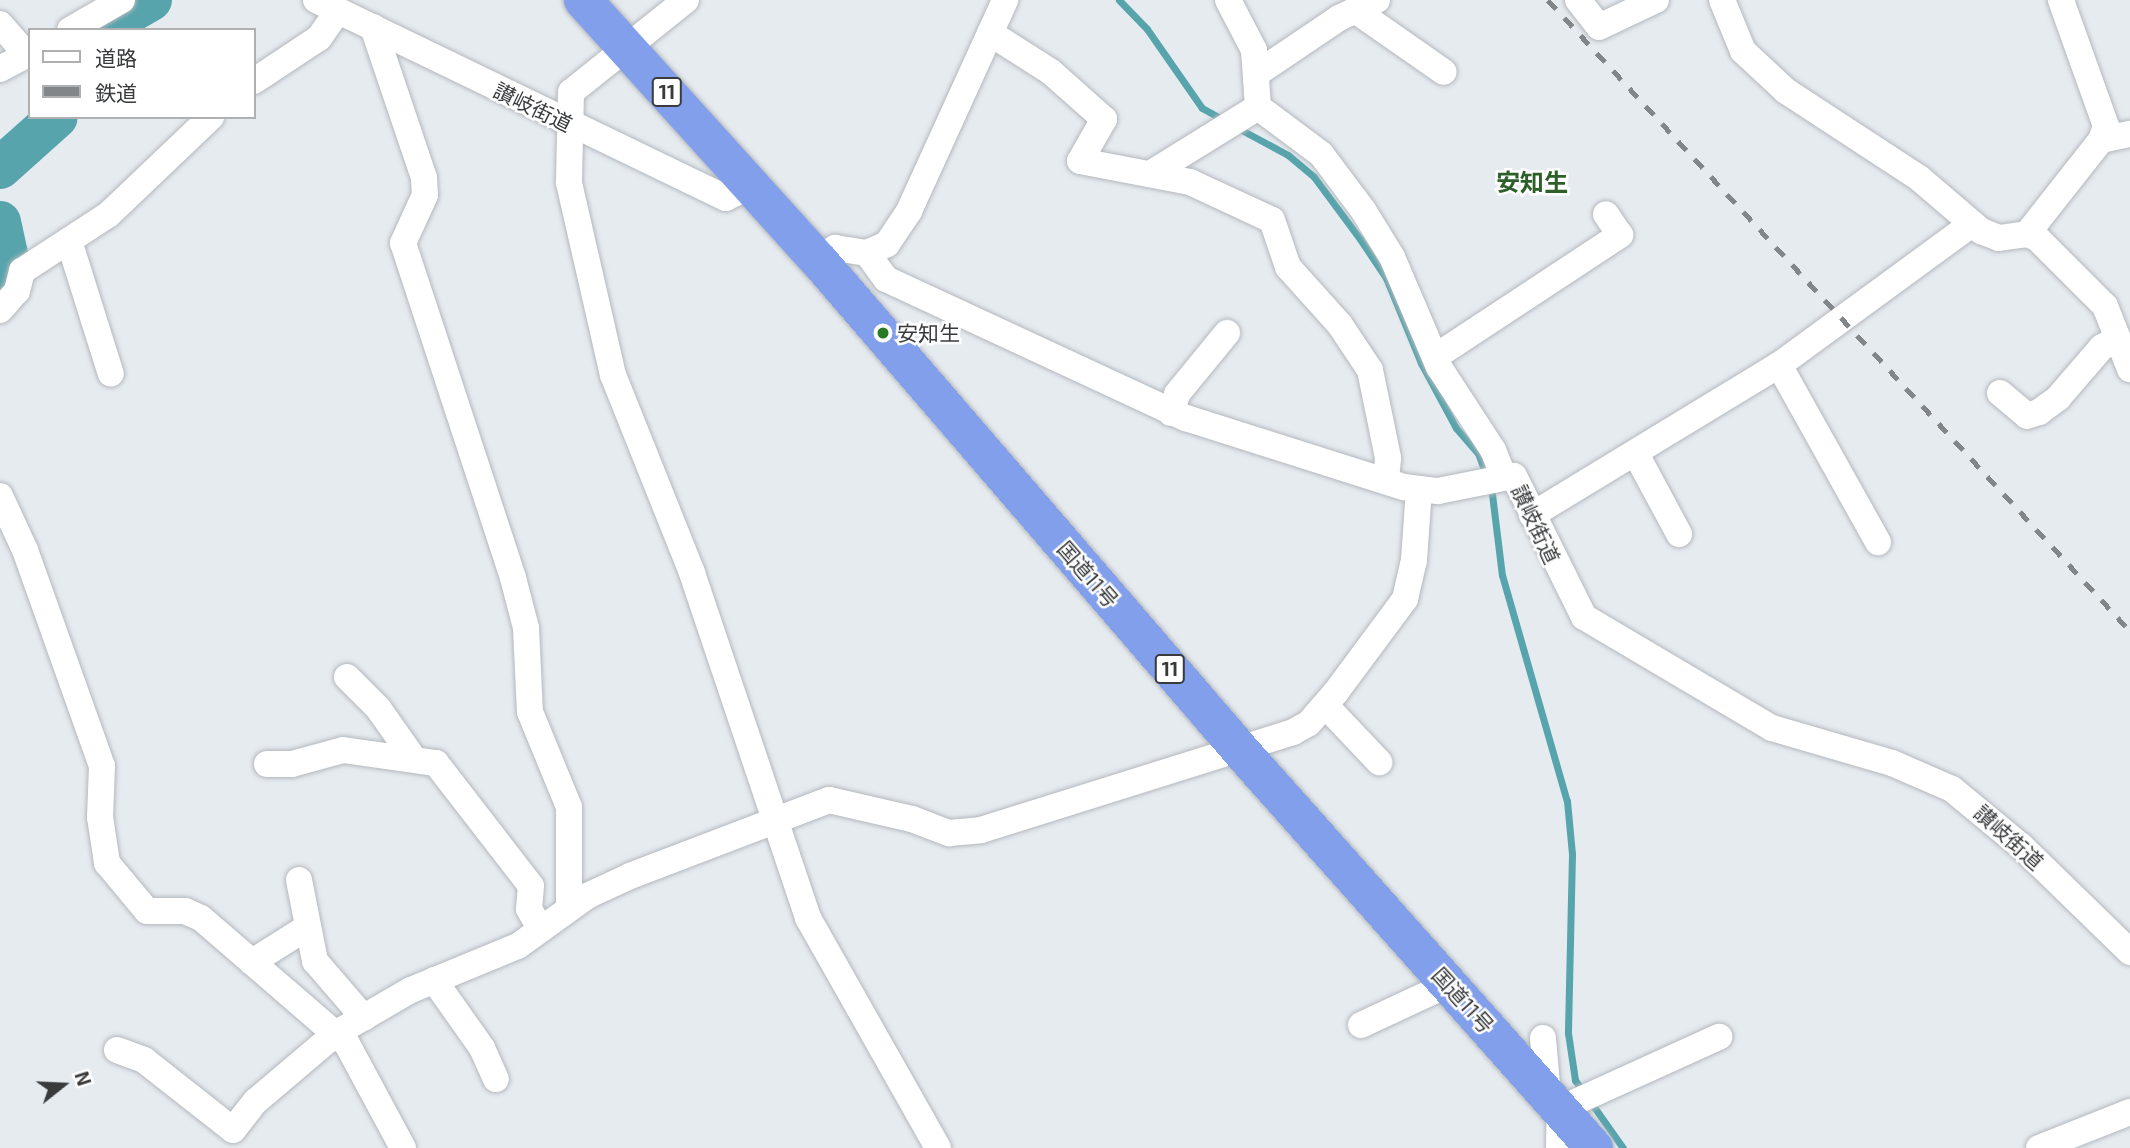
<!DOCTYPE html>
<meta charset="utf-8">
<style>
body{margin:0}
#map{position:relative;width:2130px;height:1148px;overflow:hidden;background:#e6ebf0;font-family:"Exo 2","Noto Sans JP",sans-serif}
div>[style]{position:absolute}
.stream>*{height:7px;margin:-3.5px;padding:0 3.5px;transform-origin:3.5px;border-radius:3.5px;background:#57a4ac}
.river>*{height:42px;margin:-21px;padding:0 21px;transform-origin:21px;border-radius:21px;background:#57a4ac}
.roads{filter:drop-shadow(0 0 2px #b3b8bd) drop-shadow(0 0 2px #b3b8bd)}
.minor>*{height:26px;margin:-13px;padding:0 13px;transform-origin:13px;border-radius:13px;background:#fff}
.trunk>*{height:38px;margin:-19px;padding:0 19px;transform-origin:19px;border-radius:19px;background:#829fec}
.rail>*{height:5px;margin-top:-2.5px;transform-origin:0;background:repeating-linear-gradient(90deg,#838689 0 12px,transparent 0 24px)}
.dots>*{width:19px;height:19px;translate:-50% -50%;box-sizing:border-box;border:4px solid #fff;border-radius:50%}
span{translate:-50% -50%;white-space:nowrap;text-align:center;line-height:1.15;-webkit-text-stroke:5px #fff;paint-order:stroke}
.shield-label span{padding:2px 5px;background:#fff;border:2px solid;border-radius:5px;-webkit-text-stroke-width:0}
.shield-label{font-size:19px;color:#383a3c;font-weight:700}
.street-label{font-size:21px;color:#383a3c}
.poi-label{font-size:21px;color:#383a3c}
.left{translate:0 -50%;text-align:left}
.quarter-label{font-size:24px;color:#2d5f29;font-weight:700}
.legend{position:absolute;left:28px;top:28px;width:228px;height:91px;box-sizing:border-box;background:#fff;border:2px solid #afb0b1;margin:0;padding:9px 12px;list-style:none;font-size:21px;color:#383a3c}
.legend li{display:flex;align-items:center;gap:14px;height:35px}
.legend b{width:35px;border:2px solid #afb0b1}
.north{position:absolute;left:28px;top:1050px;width:70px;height:70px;-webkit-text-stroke:5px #fff;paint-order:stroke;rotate:72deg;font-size:19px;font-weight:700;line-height:28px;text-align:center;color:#383a3c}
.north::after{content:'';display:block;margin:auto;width:24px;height:32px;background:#383a3c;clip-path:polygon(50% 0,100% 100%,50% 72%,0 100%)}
</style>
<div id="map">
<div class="stream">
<div style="left:1119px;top:0;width:40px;rotate:46deg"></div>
<div style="left:1147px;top:29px;width:96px;rotate:55.2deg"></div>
<div style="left:1202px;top:108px;width:26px;rotate:29deg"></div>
<div style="left:1236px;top:127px;width:59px;rotate:28.3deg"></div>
<div style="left:1288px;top:155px;width:34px;rotate:40deg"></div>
<div style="left:1314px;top:177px;width:77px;rotate:53.4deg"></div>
<div style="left:1360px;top:239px;width:47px;rotate:56.3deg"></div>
<div style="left:1386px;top:278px;width:92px;rotate:67.6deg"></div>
<div style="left:1421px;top:363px;width:74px;rotate:61.7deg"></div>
<div style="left:1456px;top:428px;width:33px;rotate:49deg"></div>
<div style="left:1478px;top:453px;width:23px;rotate:70deg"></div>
<div style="left:1491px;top:486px;width:90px;rotate:83deg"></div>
<div style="left:1502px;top:575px;width:235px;rotate:74deg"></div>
<div style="left:1567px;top:801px;width:53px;rotate:84.6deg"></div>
<div style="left:1572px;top:854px;width:179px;rotate:91.3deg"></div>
<div style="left:1568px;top:1033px;width:48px;rotate:81.5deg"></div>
<div style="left:1575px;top:1080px;width:83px;rotate:54.8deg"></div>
</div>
<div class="river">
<div style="left:99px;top:30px;width:60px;rotate:-30deg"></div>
<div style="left:0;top:168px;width:76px;rotate:-41.8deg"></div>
<div style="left:0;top:222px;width:47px;rotate:77.7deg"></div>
<div style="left:10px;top:268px;width:24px;rotate:99deg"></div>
<div style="left:6px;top:292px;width:8px;rotate:140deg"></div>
</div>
<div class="roads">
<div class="minor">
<div style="left:316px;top:0;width:455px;rotate:25.8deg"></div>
<div style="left:726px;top:198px;width:28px;rotate:-27deg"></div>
<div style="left:686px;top:0;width:147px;rotate:141.3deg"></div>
<div style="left:571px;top:92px;width:91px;rotate:91.3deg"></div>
<div style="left:569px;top:183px;width:197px;rotate:77.1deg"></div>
<div style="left:613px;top:375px;width:213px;rotate:68.2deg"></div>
<div style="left:692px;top:573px;width:364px;rotate:71.4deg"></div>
<div style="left:808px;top:918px;width:264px;rotate:60.5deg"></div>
<div style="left:1228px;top:0;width:56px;rotate:62.5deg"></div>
<div style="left:1254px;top:50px;width:57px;rotate:86deg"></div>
<div style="left:1258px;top:107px;width:79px;rotate:36.7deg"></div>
<div style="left:1321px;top:154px;width:70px;rotate:53.1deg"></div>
<div style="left:1363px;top:210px;width:55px;rotate:58.3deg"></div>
<div style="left:1392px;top:257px;width:120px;rotate:66.9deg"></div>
<div style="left:1439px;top:367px;width:99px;rotate:57deg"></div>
<div style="left:1493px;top:450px;width:27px;rotate:68deg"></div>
<div style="left:1578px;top:0;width:34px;rotate:52deg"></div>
<div style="left:1599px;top:27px;width:63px;rotate:-25.3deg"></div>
<div style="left:1722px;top:0;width:55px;rotate:67.6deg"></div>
<div style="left:1743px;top:51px;width:59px;rotate:42.9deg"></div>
<div style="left:1786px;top:91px;width:159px;rotate:33.2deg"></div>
<div style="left:1919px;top:178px;width:82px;rotate:40.5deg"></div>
<div style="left:1981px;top:231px;width:19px;rotate:21deg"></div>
<div style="left:1999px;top:238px;width:28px;rotate:-8deg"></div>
<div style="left:2027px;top:234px;width:11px;rotate:22deg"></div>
<div style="left:2037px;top:238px;width:96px;rotate:45deg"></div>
<div style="left:2105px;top:306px;width:68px;rotate:68.4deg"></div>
<div style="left:1355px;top:10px;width:108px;rotate:34.9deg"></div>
<div style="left:0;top:24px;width:41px;rotate:48.9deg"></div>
<div style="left:373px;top:27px;width:159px;rotate:71.3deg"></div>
<div style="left:424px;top:178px;width:17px;rotate:87deg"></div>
<div style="left:425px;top:195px;width:53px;rotate:114.6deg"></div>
<div style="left:403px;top:243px;width:353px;rotate:71.8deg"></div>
<div style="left:513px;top:578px;width:52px;rotate:75.4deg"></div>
<div style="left:526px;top:628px;width:84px;rotate:87.3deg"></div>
<div style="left:530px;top:712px;width:103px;rotate:67.7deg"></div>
<div style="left:569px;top:807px;width:100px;rotate:90deg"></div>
<div style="left:70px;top:30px;width:60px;rotate:-30deg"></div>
<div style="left:990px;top:33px;width:72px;rotate:32.6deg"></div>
<div style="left:1051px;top:72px;width:71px;rotate:41.6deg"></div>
<div style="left:1104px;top:119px;width:48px;rotate:119.7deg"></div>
<div style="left:1080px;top:161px;width:112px;rotate:10.8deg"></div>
<div style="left:1190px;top:182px;width:90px;rotate:24.9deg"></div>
<div style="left:1272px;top:220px;width:50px;rotate:71.2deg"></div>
<div style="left:1288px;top:267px;width:78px;rotate:48.1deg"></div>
<div style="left:1340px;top:325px;width:54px;rotate:56.3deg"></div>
<div style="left:1370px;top:370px;width:90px;rotate:78.4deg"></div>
<div style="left:1388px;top:458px;width:22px;rotate:95deg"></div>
<div style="left:0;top:69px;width:34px;rotate:-28deg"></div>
<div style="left:1259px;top:72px;width:97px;rotate:-34deg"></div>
<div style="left:1339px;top:18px;width:42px;rotate:-25.3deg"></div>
<div style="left:254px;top:81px;width:78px;rotate:-33.5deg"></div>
<div style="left:319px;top:38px;width:33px;rotate:-55deg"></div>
<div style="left:2101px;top:140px;width:30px;rotate:-12deg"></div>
<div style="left:1150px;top:174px;width:127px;rotate:-31.8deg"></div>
<div style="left:2027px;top:234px;width:120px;rotate:-51.8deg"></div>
<div style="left:2101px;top:140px;width:15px;rotate:-70deg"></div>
<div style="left:2106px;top:126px;width:134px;rotate:-109.7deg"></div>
<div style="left:69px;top:241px;width:139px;rotate:72.5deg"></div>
<div style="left:867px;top:253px;width:32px;rotate:54deg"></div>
<div style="left:886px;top:279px;width:331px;rotate:24.9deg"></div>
<div style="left:1186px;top:418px;width:229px;rotate:17.6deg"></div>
<div style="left:1404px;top:487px;width:34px;rotate:7deg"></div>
<div style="left:1438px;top:491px;width:77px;rotate:-11.2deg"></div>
<div style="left:1514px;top:476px;width:157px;rotate:63.6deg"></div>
<div style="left:1584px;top:617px;width:218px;rotate:30.6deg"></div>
<div style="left:1772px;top:728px;width:125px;rotate:16.3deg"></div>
<div style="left:1892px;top:763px;width:65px;rotate:23.4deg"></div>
<div style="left:1952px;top:789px;width:89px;rotate:39.6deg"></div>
<div style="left:2021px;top:846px;width:152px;rotate:44.2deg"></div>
<div style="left:820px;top:262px;width:21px;rotate:-43deg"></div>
<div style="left:835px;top:248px;width:32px;rotate:9deg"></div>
<div style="left:867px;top:253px;width:22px;rotate:-24deg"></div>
<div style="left:887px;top:244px;width:40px;rotate:-56deg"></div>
<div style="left:909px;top:211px;width:232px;rotate:-65.5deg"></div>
<div style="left:0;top:310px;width:25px;rotate:-48deg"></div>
<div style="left:17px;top:291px;width:21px;rotate:-76deg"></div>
<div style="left:22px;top:271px;width:104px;rotate:-33.2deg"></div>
<div style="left:109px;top:214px;width:141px;rotate:-43.6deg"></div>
<div style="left:1435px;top:357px;width:222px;rotate:-33.4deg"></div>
<div style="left:1620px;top:235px;width:25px;rotate:-124deg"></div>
<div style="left:1779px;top:365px;width:203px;rotate:60.8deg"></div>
<div style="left:2000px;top:393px;width:35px;rotate:40deg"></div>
<div style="left:2027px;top:416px;width:13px;rotate:-18deg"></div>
<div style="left:2039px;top:412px;width:24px;rotate:-36deg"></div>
<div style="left:2058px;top:398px;width:67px;rotate:-49.2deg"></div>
<div style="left:2102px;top:347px;width:18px;rotate:-27deg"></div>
<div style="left:1171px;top:413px;width:20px;rotate:-72deg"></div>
<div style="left:1177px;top:394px;width:79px;rotate:-50.7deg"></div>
<div style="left:1636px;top:454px;width:91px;rotate:61.7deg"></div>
<div style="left:0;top:496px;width:60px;rotate:65.2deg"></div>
<div style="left:25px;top:550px;width:229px;rotate:70.4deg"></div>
<div style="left:102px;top:766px;width:51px;rotate:92.2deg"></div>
<div style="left:100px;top:817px;width:47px;rotate:81.3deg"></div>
<div style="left:107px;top:863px;width:62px;rotate:50.2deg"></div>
<div style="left:147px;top:911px;width:38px"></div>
<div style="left:185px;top:911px;width:17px;rotate:24deg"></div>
<div style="left:201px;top:918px;width:193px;rotate:40.8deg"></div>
<div style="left:347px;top:1044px;width:118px;rotate:61.7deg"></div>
<div style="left:1532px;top:515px;width:289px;rotate:-31.3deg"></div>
<div style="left:1779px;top:365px;width:239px;rotate:-36.2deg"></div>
<div style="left:347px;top:677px;width:44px;rotate:45deg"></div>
<div style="left:378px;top:708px;width:62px;rotate:54.8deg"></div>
<div style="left:1325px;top:705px;width:79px;rotate:46.5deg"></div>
<div style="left:267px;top:764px;width:25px"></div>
<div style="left:292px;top:764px;width:53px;rotate:-15.4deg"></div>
<div style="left:343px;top:750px;width:94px;rotate:8deg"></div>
<div style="left:436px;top:763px;width:155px;rotate:52.3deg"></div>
<div style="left:531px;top:886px;width:23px;rotate:95deg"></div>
<div style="left:529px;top:909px;width:22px;rotate:60deg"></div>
<div style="left:299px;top:880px;width:83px;rotate:78.8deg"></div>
<div style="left:315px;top:961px;width:75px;rotate:49.3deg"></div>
<div style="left:252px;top:962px;width:64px;rotate:-32.2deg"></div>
<div style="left:434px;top:980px;width:83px;rotate:54.8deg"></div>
<div style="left:482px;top:1048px;width:34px;rotate:66deg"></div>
<div style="left:1361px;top:1025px;width:97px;rotate:-25deg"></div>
<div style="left:1543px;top:1038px;width:58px;rotate:85.1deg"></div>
<div style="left:117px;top:1050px;width:29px;rotate:20deg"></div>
<div style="left:144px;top:1060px;width:113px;rotate:38.2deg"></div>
<div style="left:233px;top:1130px;width:37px;rotate:-52deg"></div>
<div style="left:256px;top:1101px;width:104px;rotate:-40.3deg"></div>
<div style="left:335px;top:1034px;width:88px;rotate:-30.1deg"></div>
<div style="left:411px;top:990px;width:116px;rotate:-22.4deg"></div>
<div style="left:518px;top:946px;width:85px;rotate:-35.9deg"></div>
<div style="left:587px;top:896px;width:47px;rotate:-24.9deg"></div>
<div style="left:630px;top:876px;width:213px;rotate:-20.9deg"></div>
<div style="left:829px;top:800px;width:85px;rotate:12.9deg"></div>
<div style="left:912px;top:819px;width:40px;rotate:21deg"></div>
<div style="left:949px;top:833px;width:32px;rotate:-5deg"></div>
<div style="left:981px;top:830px;width:327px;rotate:-17.4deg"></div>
<div style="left:1293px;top:732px;width:18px;rotate:-29deg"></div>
<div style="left:1309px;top:723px;width:41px;rotate:-48.9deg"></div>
<div style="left:1336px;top:692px;width:116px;rotate:-53.4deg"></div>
<div style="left:1405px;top:599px;width:40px;rotate:-77deg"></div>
<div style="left:1414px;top:560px;width:71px;rotate:-86deg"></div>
<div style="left:1559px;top:1148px;width:39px;rotate:-89deg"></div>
<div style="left:1560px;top:1109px;width:175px;rotate:-24.4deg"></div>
<div style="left:2039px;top:1148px;width:98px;rotate:-21.6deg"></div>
</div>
<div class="trunk">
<div style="left:583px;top:0;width:353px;rotate:47.9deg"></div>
<div style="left:820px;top:262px;width:645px;rotate:49.27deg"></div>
<div style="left:1241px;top:751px;width:531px;rotate:48.36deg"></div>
</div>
</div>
<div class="rail">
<div style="left:1548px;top:0;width:858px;rotate:47.31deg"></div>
</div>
<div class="dots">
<div style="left:883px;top:333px;background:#287924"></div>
</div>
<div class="shield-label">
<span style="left:667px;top:92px">11</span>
<span style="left:1170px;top:669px">11</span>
</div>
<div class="street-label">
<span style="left:533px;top:107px;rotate:26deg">讃岐街道</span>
<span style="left:1536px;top:524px;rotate:65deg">讃岐街道</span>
<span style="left:1088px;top:574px;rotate:49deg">国道11号</span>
<span style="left:2009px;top:837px;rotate:42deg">讃岐街道</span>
<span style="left:1463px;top:1000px;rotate:48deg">国道11号</span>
</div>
<div class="poi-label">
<span class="left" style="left:897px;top:333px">安知生</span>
</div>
<div class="quarter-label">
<span style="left:1532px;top:182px">安知生</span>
</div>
<ul class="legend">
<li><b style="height:9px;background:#fff"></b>道路</li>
<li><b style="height:9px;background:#838689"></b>鉄道</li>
</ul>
<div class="north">N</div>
</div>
